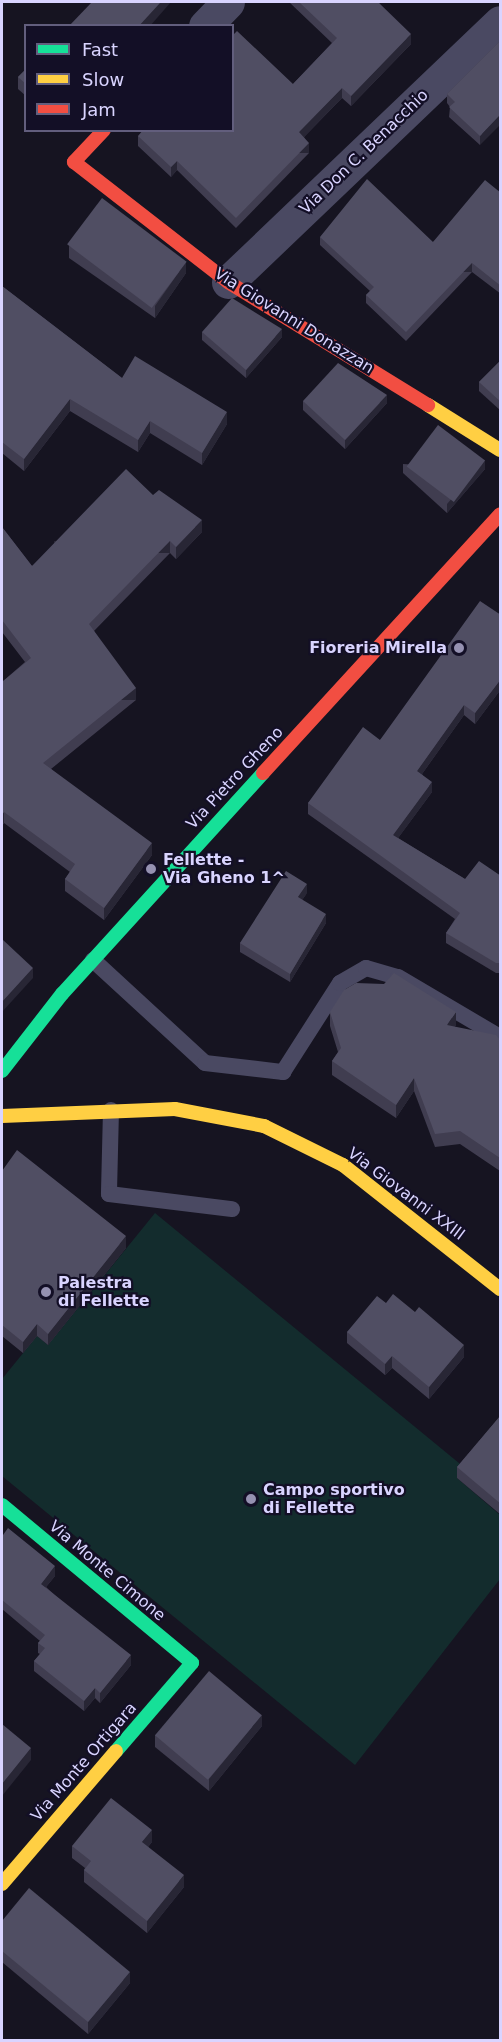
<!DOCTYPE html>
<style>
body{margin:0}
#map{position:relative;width:502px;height:2042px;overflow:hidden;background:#161421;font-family:"DejaVu Sans",sans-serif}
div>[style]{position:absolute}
.green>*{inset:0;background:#132c2d}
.lane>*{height:16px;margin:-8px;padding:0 8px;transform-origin:8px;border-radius:8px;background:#4a4962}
.street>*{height:33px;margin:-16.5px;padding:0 16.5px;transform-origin:16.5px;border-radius:16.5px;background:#4a4962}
.fast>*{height:14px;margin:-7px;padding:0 7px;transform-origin:7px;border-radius:7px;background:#16e098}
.slow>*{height:14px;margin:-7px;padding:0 7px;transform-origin:7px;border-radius:7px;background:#ffcf43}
.jam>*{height:14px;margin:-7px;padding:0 7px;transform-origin:7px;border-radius:7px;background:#f24e42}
.wall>*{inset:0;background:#403d50}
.shaded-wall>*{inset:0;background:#282635;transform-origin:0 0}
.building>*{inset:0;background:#504e63;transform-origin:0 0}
.dots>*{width:16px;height:16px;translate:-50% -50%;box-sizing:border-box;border:3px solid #130f26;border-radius:50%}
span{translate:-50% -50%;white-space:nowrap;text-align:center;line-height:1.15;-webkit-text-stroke:4.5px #130f26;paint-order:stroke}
.street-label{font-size:16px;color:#d9d4ff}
.poi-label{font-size:16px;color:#d9d4ff;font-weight:700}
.right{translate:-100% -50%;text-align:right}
.left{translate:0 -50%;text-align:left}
.frame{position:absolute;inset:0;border:3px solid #d9d4ff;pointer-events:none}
.legend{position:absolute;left:24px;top:24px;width:210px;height:108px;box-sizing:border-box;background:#130f26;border:2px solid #625e7d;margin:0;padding:8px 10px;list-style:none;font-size:18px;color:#d9d4ff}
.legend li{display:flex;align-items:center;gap:12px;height:30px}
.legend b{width:30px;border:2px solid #625e7d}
</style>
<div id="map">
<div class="green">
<div style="clip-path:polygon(155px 1213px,465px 1468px,457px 1478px,500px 1515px,500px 1579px,355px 1765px,2px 1476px,2px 1379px,37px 1336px,48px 1345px)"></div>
</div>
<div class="lane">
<div style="left:93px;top:960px;width:152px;rotate:42.6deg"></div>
<div style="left:205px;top:1063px;width:79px;rotate:6.6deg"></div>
<div style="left:283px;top:1072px;width:106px;rotate:-57.4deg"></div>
<div style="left:340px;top:983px;width:30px;rotate:-30deg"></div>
<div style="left:366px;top:968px;width:33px;rotate:16deg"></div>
<div style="left:398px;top:977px;width:118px;rotate:30.5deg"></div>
<div style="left:111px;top:1110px;width:84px;rotate:91.4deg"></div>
<div style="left:109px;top:1194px;width:124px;rotate:7deg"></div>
</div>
<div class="street">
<div style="left:205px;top:26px;width:33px;rotate:-46deg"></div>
<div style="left:228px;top:282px;width:376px;rotate:-43.7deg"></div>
</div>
<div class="fast">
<div style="left:2px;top:1071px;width:98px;rotate:-52.1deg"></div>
<div style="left:62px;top:994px;width:299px;rotate:-47.7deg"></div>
<div style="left:2px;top:1505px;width:247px;rotate:39.7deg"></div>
<div style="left:192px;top:1663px;width:116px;rotate:130.8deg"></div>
</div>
<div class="slow">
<div style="left:428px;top:405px;width:85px;rotate:32deg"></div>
<div style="left:2px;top:1116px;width:173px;rotate:-2.3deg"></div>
<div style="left:175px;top:1109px;width:91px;rotate:10.8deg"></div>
<div style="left:264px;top:1126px;width:88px;rotate:26.3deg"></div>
<div style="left:343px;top:1165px;width:200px;rotate:38.3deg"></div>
<div style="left:2px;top:1884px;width:175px;rotate:-49.4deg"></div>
</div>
<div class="jam">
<div style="left:104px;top:130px;width:44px;rotate:133.2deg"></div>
<div style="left:74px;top:162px;width:195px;rotate:37.9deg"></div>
<div style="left:228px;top:282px;width:235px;rotate:31.6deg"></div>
<div style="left:263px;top:773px;width:351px;rotate:-47.5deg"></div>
</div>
<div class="wall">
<div style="clip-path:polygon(289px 2px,378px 2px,411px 44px,351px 106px,342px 98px,304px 137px,309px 153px,236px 228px,177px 170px,171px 177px,138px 146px,138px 136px,293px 84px,332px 43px)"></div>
<div style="clip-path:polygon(501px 40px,480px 145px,449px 117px,450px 107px,447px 103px,447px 94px)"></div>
<div style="clip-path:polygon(26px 69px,26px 96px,18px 89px,18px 77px)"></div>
<div style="clip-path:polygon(501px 193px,501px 294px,472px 272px,406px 341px,366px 303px,366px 295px,370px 291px,320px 245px,320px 237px,433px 242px)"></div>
<div style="clip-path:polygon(69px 246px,186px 273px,155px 318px,69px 258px)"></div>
<div style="clip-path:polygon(2px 286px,122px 378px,227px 424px,202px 465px,150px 433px,138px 452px,70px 411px,24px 471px,2px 453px)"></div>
<div style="clip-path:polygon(202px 332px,282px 337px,246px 378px,202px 340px)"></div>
<div style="clip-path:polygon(501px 360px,501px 411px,479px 391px,479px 382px)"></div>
<div style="clip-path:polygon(303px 401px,387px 403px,345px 449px,303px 410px)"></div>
<div style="clip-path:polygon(403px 464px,485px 469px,447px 513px,403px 473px)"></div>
<div style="clip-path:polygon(153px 495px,202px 532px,176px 559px,170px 553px,94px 631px,136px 700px,51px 769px,152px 855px,104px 920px,65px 891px,65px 879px,70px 872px,4px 823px,2px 826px,2px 682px,25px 662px,2px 632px,2px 527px,32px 566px)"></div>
<div style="clip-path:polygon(501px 615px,501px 689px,475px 724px,464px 715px,422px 774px,432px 792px,398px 838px,465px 879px,501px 876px,501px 973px,496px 973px,446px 943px,446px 933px,455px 919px,308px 814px,308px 803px,380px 740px)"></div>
<div style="clip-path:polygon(307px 893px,302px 900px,326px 923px,290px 982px,240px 952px,240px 943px)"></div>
<div style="clip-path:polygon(330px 1012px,456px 1025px,454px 1027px,501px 1041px,501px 1170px,500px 1171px,460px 1144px,435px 1147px,414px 1091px,396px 1118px,332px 1075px,332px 1061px,338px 1052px,330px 1026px)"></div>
<div style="clip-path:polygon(2px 1171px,126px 1248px,48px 1345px,37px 1336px,23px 1353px,2px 1336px)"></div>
<div style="clip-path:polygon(386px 1303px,464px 1357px,429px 1399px,392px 1368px,385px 1375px,347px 1343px,347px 1332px)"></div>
<div style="clip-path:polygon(501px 1415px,501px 1515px,457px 1478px,457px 1467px)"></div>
<div style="clip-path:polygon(2px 1535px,55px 1576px,46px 1587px,131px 1665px,100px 1703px,95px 1698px,84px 1711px,34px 1671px,34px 1661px,40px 1654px,38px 1653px,38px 1643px,40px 1641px,2px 1609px)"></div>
<div style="clip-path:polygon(262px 1726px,209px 1791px,155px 1747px,155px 1735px)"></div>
<div style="clip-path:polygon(152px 1842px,148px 1847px,184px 1887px,147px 1933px,84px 1882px,84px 1870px,85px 1868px,72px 1858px,72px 1846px)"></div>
<div style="clip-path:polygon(2px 1921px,130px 1983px,88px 2034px,2px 1962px)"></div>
</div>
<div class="shaded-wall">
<div style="clip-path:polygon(161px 2px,171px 2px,150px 26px,139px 26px)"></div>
<div style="clip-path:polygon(411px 34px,411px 44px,351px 106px,351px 96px)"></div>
<div style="clip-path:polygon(342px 88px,342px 98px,299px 142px,299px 132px)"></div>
<div style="clip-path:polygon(501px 114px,501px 124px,480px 145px,480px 136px)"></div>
<div style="left:309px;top:143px;width:10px;height:105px;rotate:90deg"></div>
<div style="clip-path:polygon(177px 161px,177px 170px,171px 177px,171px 167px)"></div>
<div style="clip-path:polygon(186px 262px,186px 273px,155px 318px,155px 306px)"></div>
<div style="left:472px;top:263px;width:9px;height:95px;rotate:90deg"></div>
<div style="clip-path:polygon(282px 329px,282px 337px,246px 378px,246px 370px)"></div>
<div style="clip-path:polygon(387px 395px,387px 403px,345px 449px,345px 440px)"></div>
<div style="clip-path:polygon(70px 399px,70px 411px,24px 471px,24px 459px)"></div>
<div style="clip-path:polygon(227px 412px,227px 424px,202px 465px,202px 453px)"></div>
<div style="clip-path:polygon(150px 421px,150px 433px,138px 452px,138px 440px)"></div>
<div style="clip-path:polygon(485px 461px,485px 469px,447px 513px,447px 504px)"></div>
<div style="clip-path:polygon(202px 520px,202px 532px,176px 559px,176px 547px)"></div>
<div style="left:170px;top:541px;width:12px;height:116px;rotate:90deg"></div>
<div style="clip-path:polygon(501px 679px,501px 689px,475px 724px,475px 713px)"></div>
<div style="left:136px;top:688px;width:12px;height:119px;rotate:90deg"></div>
<div style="clip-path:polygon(464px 705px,464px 715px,417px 781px,417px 771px)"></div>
<div style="clip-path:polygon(432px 782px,432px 792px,393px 845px,393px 835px)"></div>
<div style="clip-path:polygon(4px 812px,4px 823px,2px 826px,2px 815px)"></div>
<div style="clip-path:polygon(152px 843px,152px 855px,104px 920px,104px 908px)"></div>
<div style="clip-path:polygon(307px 884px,307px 893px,298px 906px,298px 897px)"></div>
<div style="clip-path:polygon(326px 914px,326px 923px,290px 982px,290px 974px)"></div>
<div style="clip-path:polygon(33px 968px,33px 978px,2px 1012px,2px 1002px)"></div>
<div style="clip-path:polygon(456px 1012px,456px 1025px,447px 1039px,447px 1025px)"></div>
<div style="clip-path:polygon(414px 1078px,414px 1091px,396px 1118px,396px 1105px)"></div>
<div style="clip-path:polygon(126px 1236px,126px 1248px,48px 1345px,48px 1334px)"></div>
<div style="clip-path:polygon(37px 1324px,37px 1336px,23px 1353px,23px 1342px)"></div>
<div style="clip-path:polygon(464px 1345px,464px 1357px,429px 1399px,429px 1387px)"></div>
<div style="clip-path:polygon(392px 1356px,392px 1368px,385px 1375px,385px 1364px)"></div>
<div style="clip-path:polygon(55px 1566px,55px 1576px,41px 1593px,41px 1584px)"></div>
<div style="clip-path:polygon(131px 1655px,131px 1665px,100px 1703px,100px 1693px)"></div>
<div style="clip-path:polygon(95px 1688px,95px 1698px,84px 1711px,84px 1701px)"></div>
<div style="clip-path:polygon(262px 1715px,262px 1726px,209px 1791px,209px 1779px)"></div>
<div style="clip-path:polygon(31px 1748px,31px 1760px,2px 1796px,2px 1784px)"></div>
<div style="clip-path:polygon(152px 1830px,152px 1842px,142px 1854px,142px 1842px)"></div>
<div style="clip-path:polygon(184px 1875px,184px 1887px,147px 1933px,147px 1921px)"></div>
<div style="clip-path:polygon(130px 1972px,130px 1983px,88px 2034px,88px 2022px)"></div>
</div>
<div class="building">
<div style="clip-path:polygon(92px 2px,161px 2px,139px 26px,69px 26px)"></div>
<div style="clip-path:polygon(299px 2px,378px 2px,411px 34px,351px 96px,342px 88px,299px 132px,309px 143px,236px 218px,177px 161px,171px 167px,138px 136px,143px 130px,232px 130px,232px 36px,237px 31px,293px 84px,337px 38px)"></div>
<div style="clip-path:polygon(501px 40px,501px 114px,480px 136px,449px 107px,455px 102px,447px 94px)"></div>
<div style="clip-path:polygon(26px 69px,26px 84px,18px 77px)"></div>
<div style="clip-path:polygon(367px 179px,433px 242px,485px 180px,501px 193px,501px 286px,472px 263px,406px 332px,366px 295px,374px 287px,320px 237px)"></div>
<div style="left:102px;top:198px;width:106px;height:58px;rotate:37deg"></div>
<div style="clip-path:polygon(2px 286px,122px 378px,135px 356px,227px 412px,202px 453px,150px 421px,138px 440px,70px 399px,24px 459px,2px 442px)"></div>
<div style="clip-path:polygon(232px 298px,282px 329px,246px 370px,202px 332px)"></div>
<div style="clip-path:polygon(501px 360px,501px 402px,479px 382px)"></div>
<div style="clip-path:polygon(338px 363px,387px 395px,345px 440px,303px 401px)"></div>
<div style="left:438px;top:425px;width:59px;height:52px;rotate:37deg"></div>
<div style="clip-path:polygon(126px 469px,153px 495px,159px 490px,202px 520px,176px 547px,170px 541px,89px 624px,136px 688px,43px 763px,152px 843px,104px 908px,65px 879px,75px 864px,4px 812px,2px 815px,2px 682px,31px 658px,2px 620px,2px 527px,32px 566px)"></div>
<div style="clip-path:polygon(480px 601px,501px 615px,501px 679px,475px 713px,464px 705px,417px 771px,432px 782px,393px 835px,465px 879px,479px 861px,501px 876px,501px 963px,496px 963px,446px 933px,460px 913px,308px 803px,363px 727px,380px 740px)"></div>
<div style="clip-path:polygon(286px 871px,307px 884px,298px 897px,326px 914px,290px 974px,240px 943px)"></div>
<div style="clip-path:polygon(2px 939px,33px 968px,2px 1002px)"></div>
<div style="clip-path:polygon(394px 973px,456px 1012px,447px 1025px,496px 1035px,501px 1041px,501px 1157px,500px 1158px,460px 1131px,435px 1134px,414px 1078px,396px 1105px,332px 1061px,341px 1048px,330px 1012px,344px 990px,356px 983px,384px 984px)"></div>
<div style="clip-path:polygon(17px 1150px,126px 1236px,48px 1334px,37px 1324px,23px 1342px,2px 1325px,2px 1171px)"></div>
<div style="clip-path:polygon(393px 1294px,415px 1312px,419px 1307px,464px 1345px,429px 1387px,392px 1356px,385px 1364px,347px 1332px,377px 1296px,386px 1303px)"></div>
<div style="clip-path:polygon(501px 1415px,501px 1504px,457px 1467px)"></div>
<div style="clip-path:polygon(8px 1528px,55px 1566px,41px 1584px,131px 1655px,100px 1693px,95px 1688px,84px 1701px,34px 1661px,45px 1648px,38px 1643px,45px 1635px,2px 1600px,2px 1535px,3px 1535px)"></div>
<div style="left:209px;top:1671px;width:69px;height:84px;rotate:40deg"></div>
<div style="clip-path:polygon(2px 1724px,31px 1748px,2px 1784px)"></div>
<div style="clip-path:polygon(111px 1798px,152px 1830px,142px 1842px,184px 1875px,147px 1921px,84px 1870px,91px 1861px,72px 1846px)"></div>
<div style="clip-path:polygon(29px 1888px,130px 1972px,88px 2022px,2px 1951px,2px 1921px)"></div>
</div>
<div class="dots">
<div style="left:459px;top:648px;background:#9591b1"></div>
<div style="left:151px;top:869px;background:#9591b1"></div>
<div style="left:46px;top:1292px;background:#9591b1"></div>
<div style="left:251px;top:1499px;background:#9591b1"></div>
</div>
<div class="street-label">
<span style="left:364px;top:152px;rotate:-44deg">Via Don C. Benacchio</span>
<span style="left:294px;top:321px;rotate:32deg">Via Giovanni Donazzan</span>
<span style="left:235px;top:778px;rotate:-47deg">Via Pietro Gheno</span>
<span style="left:406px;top:1194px;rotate:37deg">Via Giovanni XXIII</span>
<span style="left:107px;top:1571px;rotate:40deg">Via Monte Cimone</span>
<span style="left:84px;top:1762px;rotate:-49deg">Via Monte Ortigara</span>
</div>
<div class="poi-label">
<span class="right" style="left:447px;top:648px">Fioreria Mirella</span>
<span class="left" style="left:163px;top:869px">Fellette -<br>Via Gheno 1^</span>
<span class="left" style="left:58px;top:1292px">Palestra<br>di Fellette</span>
<span class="left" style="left:263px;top:1499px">Campo sportivo<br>di Fellette</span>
</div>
<div class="frame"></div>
<ul class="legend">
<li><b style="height:8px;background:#16e098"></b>Fast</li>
<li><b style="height:8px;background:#ffcf43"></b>Slow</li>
<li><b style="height:8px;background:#f24e42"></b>Jam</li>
</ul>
</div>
